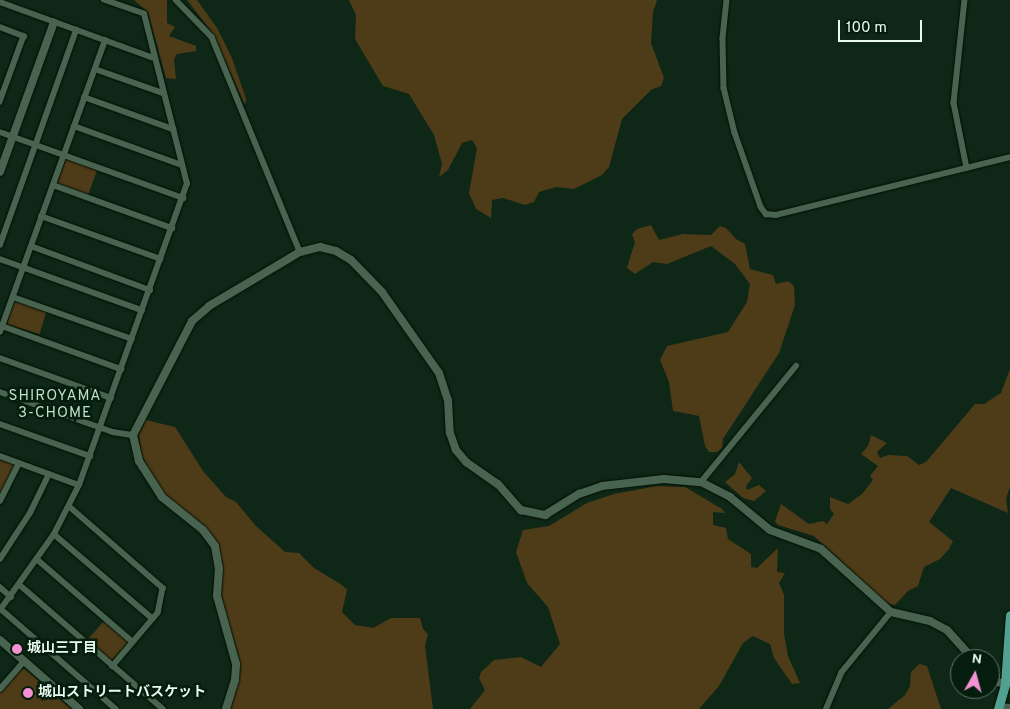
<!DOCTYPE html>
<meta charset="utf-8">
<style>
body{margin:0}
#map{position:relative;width:1010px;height:709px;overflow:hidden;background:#0e2716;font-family:Overpass,"Noto Sans JP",sans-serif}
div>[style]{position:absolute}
.green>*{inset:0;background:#4e3c18;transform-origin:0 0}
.roads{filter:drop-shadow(0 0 1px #001003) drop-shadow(0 0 1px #001003)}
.minor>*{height:5.5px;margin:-2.75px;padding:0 2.75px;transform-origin:2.75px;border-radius:2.75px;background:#48634f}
.tertiary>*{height:8px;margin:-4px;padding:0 4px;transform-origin:4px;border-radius:4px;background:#48634f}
.primary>*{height:9px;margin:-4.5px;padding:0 4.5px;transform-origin:4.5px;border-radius:4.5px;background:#52a091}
.dots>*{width:14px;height:14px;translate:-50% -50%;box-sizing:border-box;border:2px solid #041d0d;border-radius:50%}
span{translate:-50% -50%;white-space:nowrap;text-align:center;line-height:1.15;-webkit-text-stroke:5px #041d0d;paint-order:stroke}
.poi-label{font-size:14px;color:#eaf9ed;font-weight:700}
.left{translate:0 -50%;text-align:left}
.neighbourhood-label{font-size:15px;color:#c0dfc7;letter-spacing:1px}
.north{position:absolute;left:950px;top:649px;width:50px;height:50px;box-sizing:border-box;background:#041d0d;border:1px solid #607567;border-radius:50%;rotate:7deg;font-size:14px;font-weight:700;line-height:20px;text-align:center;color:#eaf9ed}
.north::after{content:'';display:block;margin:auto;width:18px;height:22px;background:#f491d3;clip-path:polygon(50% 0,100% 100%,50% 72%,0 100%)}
.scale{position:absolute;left:838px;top:20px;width:84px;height:22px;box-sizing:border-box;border:2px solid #eaf9ed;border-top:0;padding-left:6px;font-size:15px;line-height:18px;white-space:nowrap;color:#eaf9ed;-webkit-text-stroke:4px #041d0d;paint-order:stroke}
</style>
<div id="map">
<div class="green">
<div style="clip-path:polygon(134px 0,167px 0,167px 23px,175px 27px,169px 36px,196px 46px,196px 51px,177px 54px,174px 59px,176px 79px,166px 78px,148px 12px)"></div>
<div style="clip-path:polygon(187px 0,197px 0,217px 28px,232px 58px,246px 99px,245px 105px,214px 35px)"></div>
<div style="clip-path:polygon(349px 0,657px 0,653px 12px,651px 43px,664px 78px,661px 86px,651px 90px,622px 119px,609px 167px,602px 175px,574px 189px,556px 187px,539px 192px,534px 202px,525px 205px,503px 198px,492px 200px,491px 218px,476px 209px,469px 193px,477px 148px,472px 140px,462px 143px,448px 170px,439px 177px,442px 164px,434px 135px,409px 94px,383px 86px,355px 39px,356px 15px)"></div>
<div style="left:66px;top:159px;width:33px;height:27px;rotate:20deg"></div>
<div style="clip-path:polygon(651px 225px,659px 240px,683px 234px,711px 235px,720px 226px,726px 228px,736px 239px,745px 244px,750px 269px,773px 275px,776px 284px,788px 281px,794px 286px,795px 305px,779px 353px,723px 439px,722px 448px,717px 452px,709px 452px,705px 446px,699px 416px,673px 411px,669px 382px,660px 360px,667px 346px,728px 332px,747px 302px,750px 284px,735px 264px,711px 246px,667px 264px,653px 262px,635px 274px,627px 268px,635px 242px,632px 234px,637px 229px)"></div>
<div style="left:14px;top:301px;width:34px;height:24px;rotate:17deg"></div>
<div style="clip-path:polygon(1010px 369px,1010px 487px,1006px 498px,1008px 513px,951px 488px,929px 522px,953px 541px,949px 549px,940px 559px,924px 567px,918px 586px,908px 591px,895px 605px,886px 603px,814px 536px,778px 525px,775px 521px,781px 504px,809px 524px,823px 521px,827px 524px,834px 514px,830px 509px,830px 497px,848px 504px,862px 494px,873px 480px,870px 476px,878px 466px,861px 454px,868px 446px,871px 435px,887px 443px,877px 452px,880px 458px,888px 455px,907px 456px,919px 465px,926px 462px,975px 404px,984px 404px,1001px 393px)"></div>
<div style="clip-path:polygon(146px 420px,175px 427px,203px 471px,226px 497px,236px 502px,256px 526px,285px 552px,299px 553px,314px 568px,342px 585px,347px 590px,342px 612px,355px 625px,373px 628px,391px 618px,420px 618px,423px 629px,428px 634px,425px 646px,433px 709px,230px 709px,240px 670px,239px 658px,221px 598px,220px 553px,206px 527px,173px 503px,160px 489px,142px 457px,139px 435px)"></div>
<div style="clip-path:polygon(0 459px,15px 465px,0 496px)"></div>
<div style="clip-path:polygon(739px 462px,752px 478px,746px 486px,747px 490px,759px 485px,766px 491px,754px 501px,743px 498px,725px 482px,735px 474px)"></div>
<div style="clip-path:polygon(657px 486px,685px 487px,722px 509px,725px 513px,713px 512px,713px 525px,726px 528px,728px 539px,751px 554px,751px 567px,757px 568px,778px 548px,777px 572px,785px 573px,779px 583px,784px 595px,784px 634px,788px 656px,800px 683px,792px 684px,774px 658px,770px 644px,753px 636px,743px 643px,719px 686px,699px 709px,470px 709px,485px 690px,479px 678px,481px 672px,494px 660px,521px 657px,541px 667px,560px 644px,548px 607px,527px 583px,516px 552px,523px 530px,549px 526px,587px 503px,614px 494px)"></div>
<div style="left:104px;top:621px;width:32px;height:25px;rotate:41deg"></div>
<div style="clip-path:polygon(919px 664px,927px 666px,941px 709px,888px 709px,905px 695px,910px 686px,911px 672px)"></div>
<div style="clip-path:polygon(21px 669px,25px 669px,71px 709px,0 709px,0 693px)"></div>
</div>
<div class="roads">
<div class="minor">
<div style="left:176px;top:0;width:52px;rotate:45.8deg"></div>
<div style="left:212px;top:37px;width:232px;rotate:67.7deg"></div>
<div style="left:727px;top:0;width:38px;rotate:96deg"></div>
<div style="left:723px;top:38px;width:50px;rotate:88.9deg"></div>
<div style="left:724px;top:88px;width:46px;rotate:76.3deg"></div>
<div style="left:735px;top:133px;width:78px;rotate:70.6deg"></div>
<div style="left:761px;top:207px;width:9px;rotate:54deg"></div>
<div style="left:766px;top:214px;width:10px;rotate:6deg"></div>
<div style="left:776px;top:215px;width:241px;rotate:-13.9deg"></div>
<div style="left:965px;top:0;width:104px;rotate:96.1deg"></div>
<div style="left:954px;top:103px;width:66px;rotate:78.7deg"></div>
<div style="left:0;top:2px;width:164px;rotate:20deg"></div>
<div style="left:0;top:27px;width:26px;rotate:21deg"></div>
<div style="left:24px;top:36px;width:70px;rotate:110deg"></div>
<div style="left:95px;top:69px;width:72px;rotate:19.4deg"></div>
<div style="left:84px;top:97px;width:95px;rotate:19.8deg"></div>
<div style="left:74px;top:126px;width:115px;rotate:19.9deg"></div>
<div style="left:0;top:132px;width:195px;rotate:19.8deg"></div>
<div style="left:53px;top:185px;width:127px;rotate:19.9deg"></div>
<div style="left:41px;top:216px;width:127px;rotate:19.7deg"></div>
<div style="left:0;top:245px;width:228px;rotate:-70.5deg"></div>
<div style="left:31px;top:246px;width:127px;rotate:20.3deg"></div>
<div style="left:0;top:259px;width:151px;rotate:19.8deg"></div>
<div style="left:13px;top:297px;width:126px;rotate:19.4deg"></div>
<div style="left:2px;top:326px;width:127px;rotate:19.9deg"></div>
<div style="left:0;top:332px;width:310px;rotate:-70.2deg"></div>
<div style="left:0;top:358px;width:118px;rotate:19.8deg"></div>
<div style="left:0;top:392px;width:120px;rotate:19.5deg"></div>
<div style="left:113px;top:432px;width:20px;rotate:9deg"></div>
<div style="left:0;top:424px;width:96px;rotate:19.6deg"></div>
<div style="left:0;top:456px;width:84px;rotate:20.2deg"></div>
<div style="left:701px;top:482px;width:150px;rotate:-50.7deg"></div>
<div style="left:0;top:501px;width:42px;rotate:-63.4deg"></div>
<div style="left:69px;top:506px;width:125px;rotate:41.1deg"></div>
<div style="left:163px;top:588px;width:25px;rotate:101deg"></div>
<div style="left:158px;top:613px;width:70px;rotate:130.3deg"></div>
<div style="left:54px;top:534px;width:130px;rotate:40.6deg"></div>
<div style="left:0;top:559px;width:55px;rotate:-56.9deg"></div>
<div style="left:30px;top:513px;width:43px;rotate:-64deg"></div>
<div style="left:38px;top:560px;width:125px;rotate:40.8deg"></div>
<div style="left:20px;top:585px;width:189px;rotate:40.9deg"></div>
<div style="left:0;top:587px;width:15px;rotate:42deg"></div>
<div style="left:1px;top:609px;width:152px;rotate:41deg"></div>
<div style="left:0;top:610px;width:93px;rotate:-54.6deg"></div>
<div style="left:54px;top:534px;width:55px;rotate:-63deg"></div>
<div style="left:79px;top:485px;width:320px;rotate:-70.3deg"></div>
<div style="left:187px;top:184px;width:175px;rotate:-104.2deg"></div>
<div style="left:144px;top:14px;width:42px;rotate:-160.7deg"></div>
<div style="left:0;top:689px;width:37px;rotate:-49deg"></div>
<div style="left:999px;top:706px;width:11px;rotate:5deg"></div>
<div style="left:826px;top:709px;width:39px;rotate:-67deg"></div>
<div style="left:841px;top:673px;width:79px;rotate:-50.7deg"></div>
</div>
<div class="tertiary">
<div style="left:0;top:172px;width:159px;rotate:-70.2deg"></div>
<div style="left:0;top:640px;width:105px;rotate:41.1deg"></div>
<div style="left:990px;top:680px;width:16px;rotate:15deg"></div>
<div style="left:226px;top:709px;width:30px;rotate:-73deg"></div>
<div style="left:235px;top:680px;width:16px;rotate:-86deg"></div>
<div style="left:236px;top:664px;width:71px;rotate:-105.6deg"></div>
<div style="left:217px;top:596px;width:27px;rotate:-86deg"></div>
<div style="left:219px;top:569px;width:23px;rotate:-100deg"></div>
<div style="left:215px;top:546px;width:20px;rotate:-127deg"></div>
<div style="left:203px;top:530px;width:53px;rotate:-141.2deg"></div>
<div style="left:162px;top:497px;width:43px;rotate:-122.6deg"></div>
<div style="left:139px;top:461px;width:27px;rotate:-103deg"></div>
<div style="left:133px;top:435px;width:128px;rotate:-62.6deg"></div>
<div style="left:192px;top:321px;width:23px;rotate:-41deg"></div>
<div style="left:209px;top:306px;width:80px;rotate:-30.7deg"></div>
<div style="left:278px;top:265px;width:26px;rotate:-31deg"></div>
<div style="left:300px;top:252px;width:21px;rotate:-14deg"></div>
<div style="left:320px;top:247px;width:16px;rotate:14deg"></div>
<div style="left:336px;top:251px;width:17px;rotate:31deg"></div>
<div style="left:351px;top:260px;width:45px;rotate:45.9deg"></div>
<div style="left:382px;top:292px;width:99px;rotate:54.9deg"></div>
<div style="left:439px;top:373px;width:28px;rotate:72deg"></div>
<div style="left:448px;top:400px;width:33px;rotate:87deg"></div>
<div style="left:450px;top:433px;width:18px;rotate:71deg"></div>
<div style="left:456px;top:450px;width:16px;rotate:50deg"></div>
<div style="left:466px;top:462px;width:39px;rotate:35deg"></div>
<div style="left:498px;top:484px;width:35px;rotate:49deg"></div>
<div style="left:521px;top:510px;width:25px;rotate:12deg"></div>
<div style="left:545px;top:515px;width:40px;rotate:-32deg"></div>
<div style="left:579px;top:494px;width:24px;rotate:-19deg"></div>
<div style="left:602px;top:486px;width:62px;rotate:-6.4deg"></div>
<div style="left:664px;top:479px;width:37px;rotate:5deg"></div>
<div style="left:701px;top:482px;width:33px;rotate:27deg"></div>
<div style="left:730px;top:497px;width:52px;rotate:39.5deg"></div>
<div style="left:770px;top:530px;width:54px;rotate:20.4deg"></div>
<div style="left:821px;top:549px;width:94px;rotate:42deg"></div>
<div style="left:891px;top:612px;width:40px;rotate:13deg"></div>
<div style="left:930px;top:621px;width:19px;rotate:28deg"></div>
<div style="left:947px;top:630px;width:39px;rotate:48deg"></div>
</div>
<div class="primary">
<div style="left:998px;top:709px;width:26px;rotate:-74deg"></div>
<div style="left:1005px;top:684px;width:69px;rotate:-85.9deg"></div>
</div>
</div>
<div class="dots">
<div style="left:17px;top:649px;background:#f491d3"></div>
<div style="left:28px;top:693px;background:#f491d3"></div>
</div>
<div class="poi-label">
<span class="left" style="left:27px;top:649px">城山三丁目</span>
<span class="left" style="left:38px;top:693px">城山ストリートバスケット</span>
</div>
<div class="neighbourhood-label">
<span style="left:55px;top:405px">SHIROYAMA<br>3-CHOME</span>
</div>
<div class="north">N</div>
<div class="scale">100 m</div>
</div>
